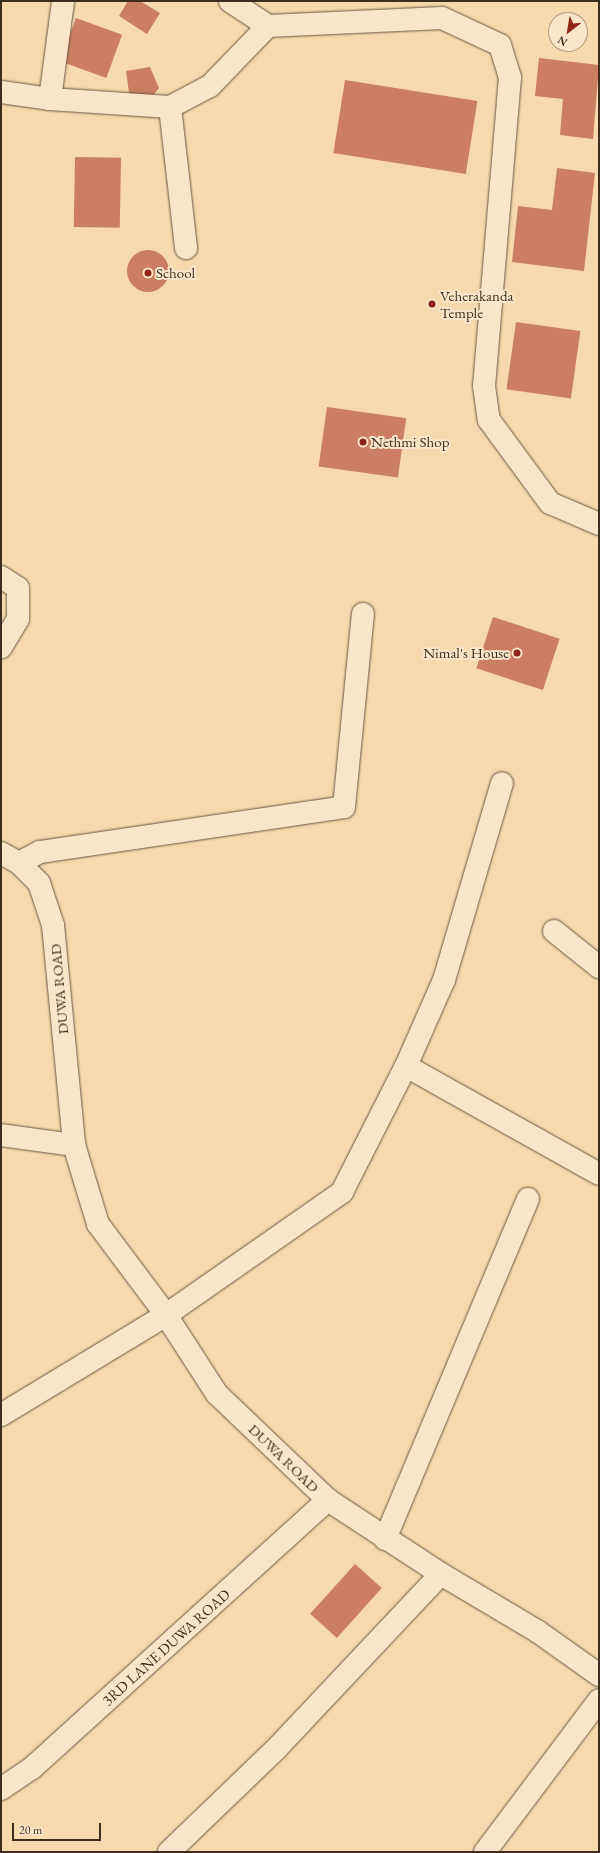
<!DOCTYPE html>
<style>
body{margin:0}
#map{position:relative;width:600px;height:1853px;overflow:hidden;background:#f6d9ad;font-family:"EB Garamond",serif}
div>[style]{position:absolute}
.building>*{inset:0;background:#cb7e63;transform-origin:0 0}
.round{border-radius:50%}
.roads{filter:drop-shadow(0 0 1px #6a5842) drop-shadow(0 0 1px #6a5842)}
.street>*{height:22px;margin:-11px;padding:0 11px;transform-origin:11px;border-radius:11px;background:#f9e6ca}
.dots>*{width:11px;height:11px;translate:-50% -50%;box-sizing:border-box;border:2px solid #f9e6ca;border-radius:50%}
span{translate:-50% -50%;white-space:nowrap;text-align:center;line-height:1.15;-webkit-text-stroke:4px #f9e6ca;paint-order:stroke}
.poi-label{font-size:15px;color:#3c2d1f}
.left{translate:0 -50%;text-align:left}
.right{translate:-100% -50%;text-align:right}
.street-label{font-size:15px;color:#3c2d1f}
.frame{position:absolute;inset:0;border:2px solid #3c2d1f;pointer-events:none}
.north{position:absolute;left:548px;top:12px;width:40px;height:40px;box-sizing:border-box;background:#f9e6ca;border:1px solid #ad9c86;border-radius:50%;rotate:211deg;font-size:11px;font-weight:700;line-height:16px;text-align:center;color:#3c2d1f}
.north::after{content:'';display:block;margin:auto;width:14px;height:18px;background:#8f2418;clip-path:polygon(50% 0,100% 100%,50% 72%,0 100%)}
.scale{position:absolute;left:12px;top:1823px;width:89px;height:18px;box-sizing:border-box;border:2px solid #3c2d1f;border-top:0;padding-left:5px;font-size:12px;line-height:14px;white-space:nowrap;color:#3c2d1f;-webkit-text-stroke:3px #f9e6ca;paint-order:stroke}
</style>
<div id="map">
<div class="building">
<div style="clip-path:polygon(128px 1px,140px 1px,160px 13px,147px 34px,119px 16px)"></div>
<div style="left:76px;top:18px;width:49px;height:46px;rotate:20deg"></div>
<div style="clip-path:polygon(539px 58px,599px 65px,593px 139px,560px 135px,563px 99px,535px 96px)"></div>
<div style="clip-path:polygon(150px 67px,159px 88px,148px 102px,130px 100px,126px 71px)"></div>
<div style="left:345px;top:80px;width:134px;height:74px;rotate:9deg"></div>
<div style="left:75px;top:157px;width:46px;height:70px;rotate:1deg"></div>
<div style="clip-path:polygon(557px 168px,595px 173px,584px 271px,512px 262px,518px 206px,552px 210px)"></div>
<div class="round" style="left:127px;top:250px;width:42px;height:42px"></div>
<div style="left:516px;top:322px;width:65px;height:68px;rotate:8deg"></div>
<div style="left:327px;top:407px;width:80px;height:60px;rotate:8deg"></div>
<div style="left:493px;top:617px;width:70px;height:54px;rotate:18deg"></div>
<div style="left:355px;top:1564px;width:36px;height:67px;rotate:42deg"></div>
</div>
<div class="roads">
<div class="street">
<div style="left:230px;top:1px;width:45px;rotate:33.3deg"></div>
<div style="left:268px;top:26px;width:174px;rotate:-2.6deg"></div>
<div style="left:442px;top:18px;width:64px;rotate:25deg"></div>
<div style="left:500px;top:45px;width:34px;rotate:73deg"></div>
<div style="left:510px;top:77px;width:310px;rotate:94.8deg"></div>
<div style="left:484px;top:386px;width:34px;rotate:82deg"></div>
<div style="left:489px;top:420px;width:103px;rotate:53.7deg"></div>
<div style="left:550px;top:503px;width:53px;rotate:23.2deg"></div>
<div style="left:1px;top:92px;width:49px;rotate:8.1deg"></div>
<div style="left:50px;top:99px;width:120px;rotate:3.8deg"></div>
<div style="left:170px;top:107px;width:45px;rotate:-27.7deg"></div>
<div style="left:210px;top:86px;width:83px;rotate:-46deg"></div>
<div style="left:50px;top:99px;width:99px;rotate:-82.4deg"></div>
<div style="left:170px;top:107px;width:142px;rotate:83.5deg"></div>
<div style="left:1px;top:577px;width:20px;rotate:33deg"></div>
<div style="left:18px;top:588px;width:31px;rotate:90deg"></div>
<div style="left:18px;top:619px;width:33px;rotate:121deg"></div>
<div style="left:1px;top:853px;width:21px;rotate:29deg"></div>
<div style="left:19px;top:863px;width:28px;rotate:45deg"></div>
<div style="left:39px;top:883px;width:44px;rotate:71.6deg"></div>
<div style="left:53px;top:925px;width:221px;rotate:84.5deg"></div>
<div style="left:74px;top:1145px;width:83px;rotate:73.1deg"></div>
<div style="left:98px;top:1224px;width:114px;rotate:53.2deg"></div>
<div style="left:166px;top:1315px;width:94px;rotate:57.2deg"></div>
<div style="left:217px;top:1394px;width:153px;rotate:43.7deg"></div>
<div style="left:328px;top:1500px;width:135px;rotate:33.2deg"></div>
<div style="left:441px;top:1574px;width:112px;rotate:30.7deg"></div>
<div style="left:537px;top:1631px;width:76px;rotate:35.4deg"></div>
<div style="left:19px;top:863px;width:24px;rotate:-28deg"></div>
<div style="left:40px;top:852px;width:307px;rotate:-8.4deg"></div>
<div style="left:344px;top:807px;width:194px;rotate:-84.4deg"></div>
<div style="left:554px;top:931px;width:58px;rotate:38.7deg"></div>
<div style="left:406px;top:1066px;width:221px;rotate:29.2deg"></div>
<div style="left:1px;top:1135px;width:74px;rotate:7.8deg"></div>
<div style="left:1px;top:1415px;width:193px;rotate:-31.2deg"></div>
<div style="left:166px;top:1315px;width:215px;rotate:-34.9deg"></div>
<div style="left:342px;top:1192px;width:141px;rotate:-63.1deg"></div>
<div style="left:406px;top:1066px;width:94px;rotate:-66.2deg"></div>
<div style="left:444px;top:980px;width:205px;rotate:-73.6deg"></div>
<div style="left:385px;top:1539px;width:369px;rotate:-67.2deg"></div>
<div style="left:1px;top:1789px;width:36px;rotate:-34deg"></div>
<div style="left:31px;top:1769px;width:401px;rotate:-42.2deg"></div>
<div style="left:169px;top:1852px;width:150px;rotate:-43.9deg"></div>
<div style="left:277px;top:1748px;width:239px;rotate:-46.7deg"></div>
<div style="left:485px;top:1852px;width:190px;rotate:-53.1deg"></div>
</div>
</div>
<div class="dots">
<div style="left:148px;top:273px;background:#8f2418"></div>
<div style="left:432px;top:304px;background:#8f2418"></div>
<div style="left:363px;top:442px;background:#8f2418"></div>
<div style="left:517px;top:653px;background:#8f2418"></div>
</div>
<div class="poi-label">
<span class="left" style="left:156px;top:273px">School</span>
<span class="left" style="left:440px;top:304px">Veherakanda<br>Temple</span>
<span class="left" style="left:371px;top:442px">Nethmi Shop</span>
<span class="right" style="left:509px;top:653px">Nimal's House</span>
</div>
<div class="street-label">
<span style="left:59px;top:989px;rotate:-95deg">DUWA ROAD</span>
<span style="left:284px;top:1458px;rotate:44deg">DUWA ROAD</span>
<span style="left:166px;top:1647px;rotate:-42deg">3RD LANE DUWA ROAD</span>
</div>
<div class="frame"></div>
<div class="north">N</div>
<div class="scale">20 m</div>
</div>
